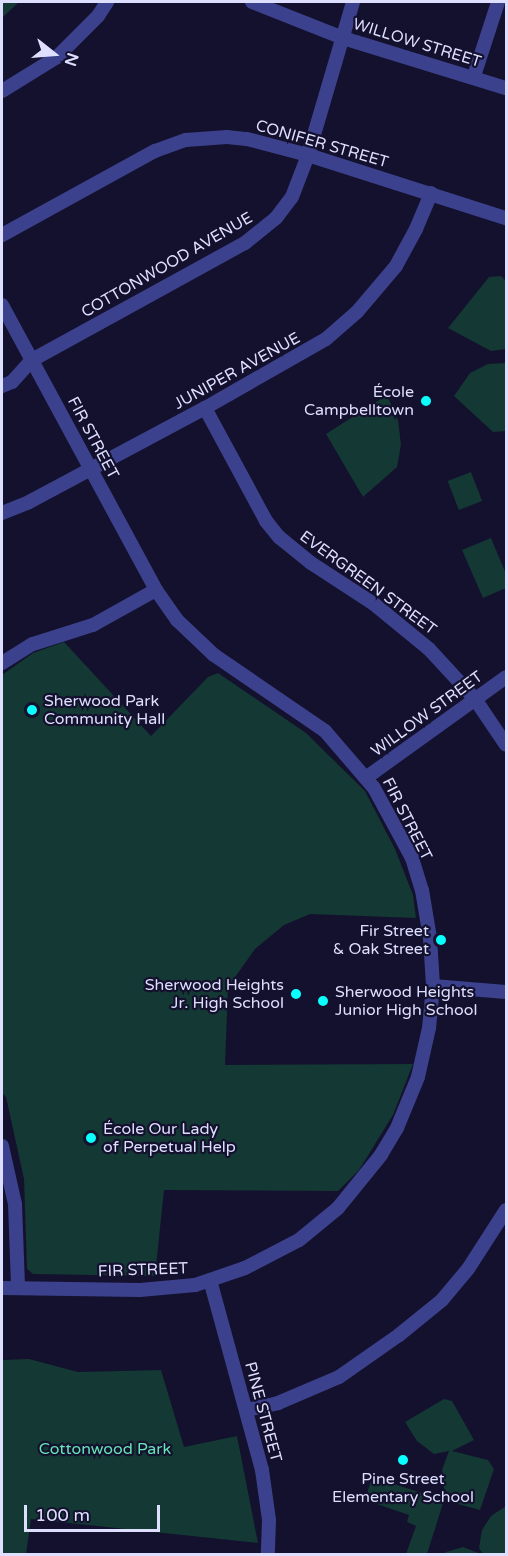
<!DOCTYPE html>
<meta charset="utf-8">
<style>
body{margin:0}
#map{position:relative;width:508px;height:1556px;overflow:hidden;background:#13112d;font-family:"Varela Round",sans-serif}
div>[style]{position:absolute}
.green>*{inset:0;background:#143833;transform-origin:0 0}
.minor>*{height:14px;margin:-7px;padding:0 7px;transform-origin:7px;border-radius:7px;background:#3c418d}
.dots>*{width:16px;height:16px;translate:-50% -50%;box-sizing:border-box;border:3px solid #13112d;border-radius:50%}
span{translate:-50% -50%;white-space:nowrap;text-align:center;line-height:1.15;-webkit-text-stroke:4.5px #13112d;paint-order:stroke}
.street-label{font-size:16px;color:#dedeff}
.poi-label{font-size:16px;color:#dedeff}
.right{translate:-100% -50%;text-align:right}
.left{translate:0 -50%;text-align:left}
.park-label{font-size:16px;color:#66e3b7}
.frame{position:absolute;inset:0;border:3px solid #dedeff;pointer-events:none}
.north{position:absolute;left:24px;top:24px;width:60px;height:60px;-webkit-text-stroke:4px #13112d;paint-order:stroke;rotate:107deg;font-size:16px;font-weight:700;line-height:24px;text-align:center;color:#dedeff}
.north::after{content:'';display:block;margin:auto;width:21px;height:27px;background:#dedeff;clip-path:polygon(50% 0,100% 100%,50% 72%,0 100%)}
.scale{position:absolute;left:24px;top:1505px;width:136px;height:27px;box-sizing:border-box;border:3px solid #dedeff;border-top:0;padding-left:8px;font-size:18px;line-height:21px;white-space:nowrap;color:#dedeff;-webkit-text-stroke:4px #13112d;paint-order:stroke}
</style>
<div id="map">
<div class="green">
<div style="clip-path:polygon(2px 2px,19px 2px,2px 18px)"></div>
<div style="clip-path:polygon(501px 276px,506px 281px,506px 349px,491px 351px,448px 328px,489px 277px)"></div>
<div style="clip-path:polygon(506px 363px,506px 431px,493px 432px,454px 396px,470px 373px,488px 364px)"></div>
<div style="clip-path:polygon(387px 395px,398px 420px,401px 445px,397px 467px,363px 497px,326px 434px)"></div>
<div style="left:471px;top:472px;width:31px;height:25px;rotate:69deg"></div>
<div style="clip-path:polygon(491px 538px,506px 574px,506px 588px,483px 598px,462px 550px)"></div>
<div style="clip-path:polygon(64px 642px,151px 736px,208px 677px,218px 673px,306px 733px,365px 791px,395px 849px,413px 895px,416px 918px,310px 914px,284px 925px,255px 949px,228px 987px,225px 1065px,413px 1064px,393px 1115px,359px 1170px,338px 1191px,164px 1190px,155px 1276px,33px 1274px,27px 1269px,24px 1179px,6px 1097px,2px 1093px,2px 675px,33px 653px)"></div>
<div style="clip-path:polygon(29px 1359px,78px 1372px,161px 1370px,184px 1447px,237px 1436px,258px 1543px,31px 1519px,26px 1554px,2px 1554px,2px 1360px)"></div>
<div style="clip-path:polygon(444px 1399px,452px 1401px,474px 1440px,452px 1451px,488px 1460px,494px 1469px,480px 1510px,454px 1503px,444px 1488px,442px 1470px,449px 1451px,434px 1454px,417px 1441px,405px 1422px)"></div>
<div style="clip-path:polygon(372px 1477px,444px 1500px,427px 1554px,406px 1554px,416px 1526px,407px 1522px,409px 1515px,365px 1500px)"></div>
<div style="clip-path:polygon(506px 1506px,506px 1554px,483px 1554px,479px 1548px,482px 1530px,491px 1516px)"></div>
<div style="clip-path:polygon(463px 1547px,481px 1554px,444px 1554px,446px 1552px)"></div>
</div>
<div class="minor">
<div style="left:252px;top:2px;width:98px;rotate:21.6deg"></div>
<div style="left:343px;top:38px;width:170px;rotate:17.1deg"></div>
<div style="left:474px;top:76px;width:78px;rotate:-72deg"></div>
<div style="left:2px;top:91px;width:65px;rotate:-31.7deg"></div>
<div style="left:57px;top:57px;width:58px;rotate:-45deg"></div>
<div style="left:98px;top:16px;width:17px;rotate:-57deg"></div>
<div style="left:2px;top:235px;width:175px;rotate:-28.8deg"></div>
<div style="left:155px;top:151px;width:33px;rotate:-20deg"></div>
<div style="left:186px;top:140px;width:41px;rotate:-4.2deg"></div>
<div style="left:227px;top:137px;width:20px;rotate:6deg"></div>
<div style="left:247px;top:139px;width:63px;rotate:14.7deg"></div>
<div style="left:308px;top:155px;width:208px;rotate:17.7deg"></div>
<div style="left:2px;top:305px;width:324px;rotate:61.6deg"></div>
<div style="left:156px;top:590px;width:37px;rotate:55deg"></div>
<div style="left:177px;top:620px;width:51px;rotate:43.4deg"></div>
<div style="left:214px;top:655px;width:135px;rotate:34.4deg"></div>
<div style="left:325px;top:731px;width:75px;rotate:49.3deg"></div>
<div style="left:374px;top:788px;width:80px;rotate:61.5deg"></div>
<div style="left:412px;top:858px;width:34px;rotate:73deg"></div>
<div style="left:422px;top:890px;width:49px;rotate:80.5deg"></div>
<div style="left:430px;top:938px;width:48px;rotate:86.4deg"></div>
<div style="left:433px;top:986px;width:42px;rotate:95.4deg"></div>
<div style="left:429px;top:1028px;width:50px;rotate:102.7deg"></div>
<div style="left:418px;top:1077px;width:55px;rotate:112.4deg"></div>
<div style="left:397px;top:1128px;width:31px;rotate:121deg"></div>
<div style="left:381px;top:1155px;width:68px;rotate:129.1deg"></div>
<div style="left:338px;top:1208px;width:50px;rotate:140.6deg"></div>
<div style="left:299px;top:1240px;width:61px;rotate:152.6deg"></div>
<div style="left:245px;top:1268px;width:53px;rotate:161.2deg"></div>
<div style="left:195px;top:1285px;width:55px;rotate:174.8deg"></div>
<div style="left:140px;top:1290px;width:138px;rotate:-179.2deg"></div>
<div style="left:2px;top:386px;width:11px;rotate:-22deg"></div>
<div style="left:12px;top:382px;width:30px;rotate:-48deg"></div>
<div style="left:32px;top:360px;width:243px;rotate:-28.8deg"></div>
<div style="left:245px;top:243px;width:40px;rotate:-39deg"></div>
<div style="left:276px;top:218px;width:26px;rotate:-53deg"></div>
<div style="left:292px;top:197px;width:45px;rotate:-69.1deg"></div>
<div style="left:308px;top:155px;width:159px;rotate:-73.6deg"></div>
<div style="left:205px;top:408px;width:128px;rotate:61.6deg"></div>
<div style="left:266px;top:521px;width:21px;rotate:51deg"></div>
<div style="left:279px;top:537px;width:41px;rotate:39.1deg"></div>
<div style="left:311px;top:563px;width:75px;rotate:33.1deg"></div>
<div style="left:374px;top:604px;width:71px;rotate:39.3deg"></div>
<div style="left:429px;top:649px;width:68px;rotate:47.4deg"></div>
<div style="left:475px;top:699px;width:55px;rotate:56deg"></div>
<div style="left:2px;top:513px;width:29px;rotate:-22deg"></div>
<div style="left:29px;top:502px;width:200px;rotate:-28.1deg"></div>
<div style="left:205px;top:408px;width:139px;rotate:-29.7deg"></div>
<div style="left:326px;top:339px;width:41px;rotate:-41.1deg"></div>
<div style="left:357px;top:312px;width:60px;rotate:-49.7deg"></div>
<div style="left:396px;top:266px;width:42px;rotate:-61.6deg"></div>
<div style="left:416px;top:229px;width:39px;rotate:-67deg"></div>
<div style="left:2px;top:663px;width:36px;rotate:-32deg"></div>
<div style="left:33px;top:644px;width:63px;rotate:-17.6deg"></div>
<div style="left:93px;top:625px;width:72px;rotate:-29.1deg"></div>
<div style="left:367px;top:777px;width:171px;rotate:-35.7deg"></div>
<div style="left:433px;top:986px;width:73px;rotate:4.7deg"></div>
<div style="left:2px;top:1146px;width:59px;rotate:77.4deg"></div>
<div style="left:15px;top:1204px;width:82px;rotate:87.9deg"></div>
<div style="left:210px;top:1280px;width:197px;rotate:74.7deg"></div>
<div style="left:262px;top:1470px;width:50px;rotate:82deg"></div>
<div style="left:269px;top:1520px;width:34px;rotate:92deg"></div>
<div style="left:246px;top:1410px;width:33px;rotate:-12deg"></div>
<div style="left:278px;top:1403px;width:66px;rotate:-23.1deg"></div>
<div style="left:339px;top:1377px;width:73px;rotate:-35deg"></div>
<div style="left:399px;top:1335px;width:55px;rotate:-39.1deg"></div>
<div style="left:442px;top:1300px;width:40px;rotate:-50deg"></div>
<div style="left:468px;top:1269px;width:70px;rotate:-57.2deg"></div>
</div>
<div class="dots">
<div style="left:426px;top:401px;background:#0affff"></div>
<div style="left:32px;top:710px;background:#0affff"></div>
<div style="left:441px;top:940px;background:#0affff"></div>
<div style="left:296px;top:994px;background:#0affff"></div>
<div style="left:323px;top:1001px;background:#0affff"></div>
<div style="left:91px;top:1138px;background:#0affff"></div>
<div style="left:403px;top:1460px;background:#0affff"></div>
</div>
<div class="street-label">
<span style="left:417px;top:43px;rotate:17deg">WILLOW STREET</span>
<span style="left:322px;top:144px;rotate:16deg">CONIFER STREET</span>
<span style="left:167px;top:265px;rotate:-30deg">COTTONWOOD AVENUE</span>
<span style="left:237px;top:371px;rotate:-29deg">JUNIPER AVENUE</span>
<span style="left:93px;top:438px;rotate:62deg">FIR STREET</span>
<span style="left:368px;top:583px;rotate:36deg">EVERGREEN STREET</span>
<span style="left:427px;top:714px;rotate:-36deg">WILLOW STREET</span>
<span style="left:407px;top:819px;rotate:63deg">FIR STREET</span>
<span style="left:143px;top:1270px;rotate:-2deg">FIR STREET</span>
<span style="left:263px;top:1412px;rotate:75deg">PINE STREET</span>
</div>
<div class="poi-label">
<span class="right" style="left:414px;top:401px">École<br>Campbelltown</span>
<span class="left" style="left:44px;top:710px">Sherwood Park<br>Community Hall</span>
<span class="right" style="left:429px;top:940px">Fir Street<br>&amp; Oak Street</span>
<span class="right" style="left:284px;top:994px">Sherwood Heights<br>Jr. High School</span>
<span class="left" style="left:335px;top:1001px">Sherwood Heights<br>Junior High School</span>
<span class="left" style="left:103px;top:1138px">École Our Lady<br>of Perpetual Help</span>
<span style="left:403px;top:1488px">Pine Street<br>Elementary School</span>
</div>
<div class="park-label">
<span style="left:105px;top:1449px">Cottonwood Park</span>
</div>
<div class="frame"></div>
<div class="north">N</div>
<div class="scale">100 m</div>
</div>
